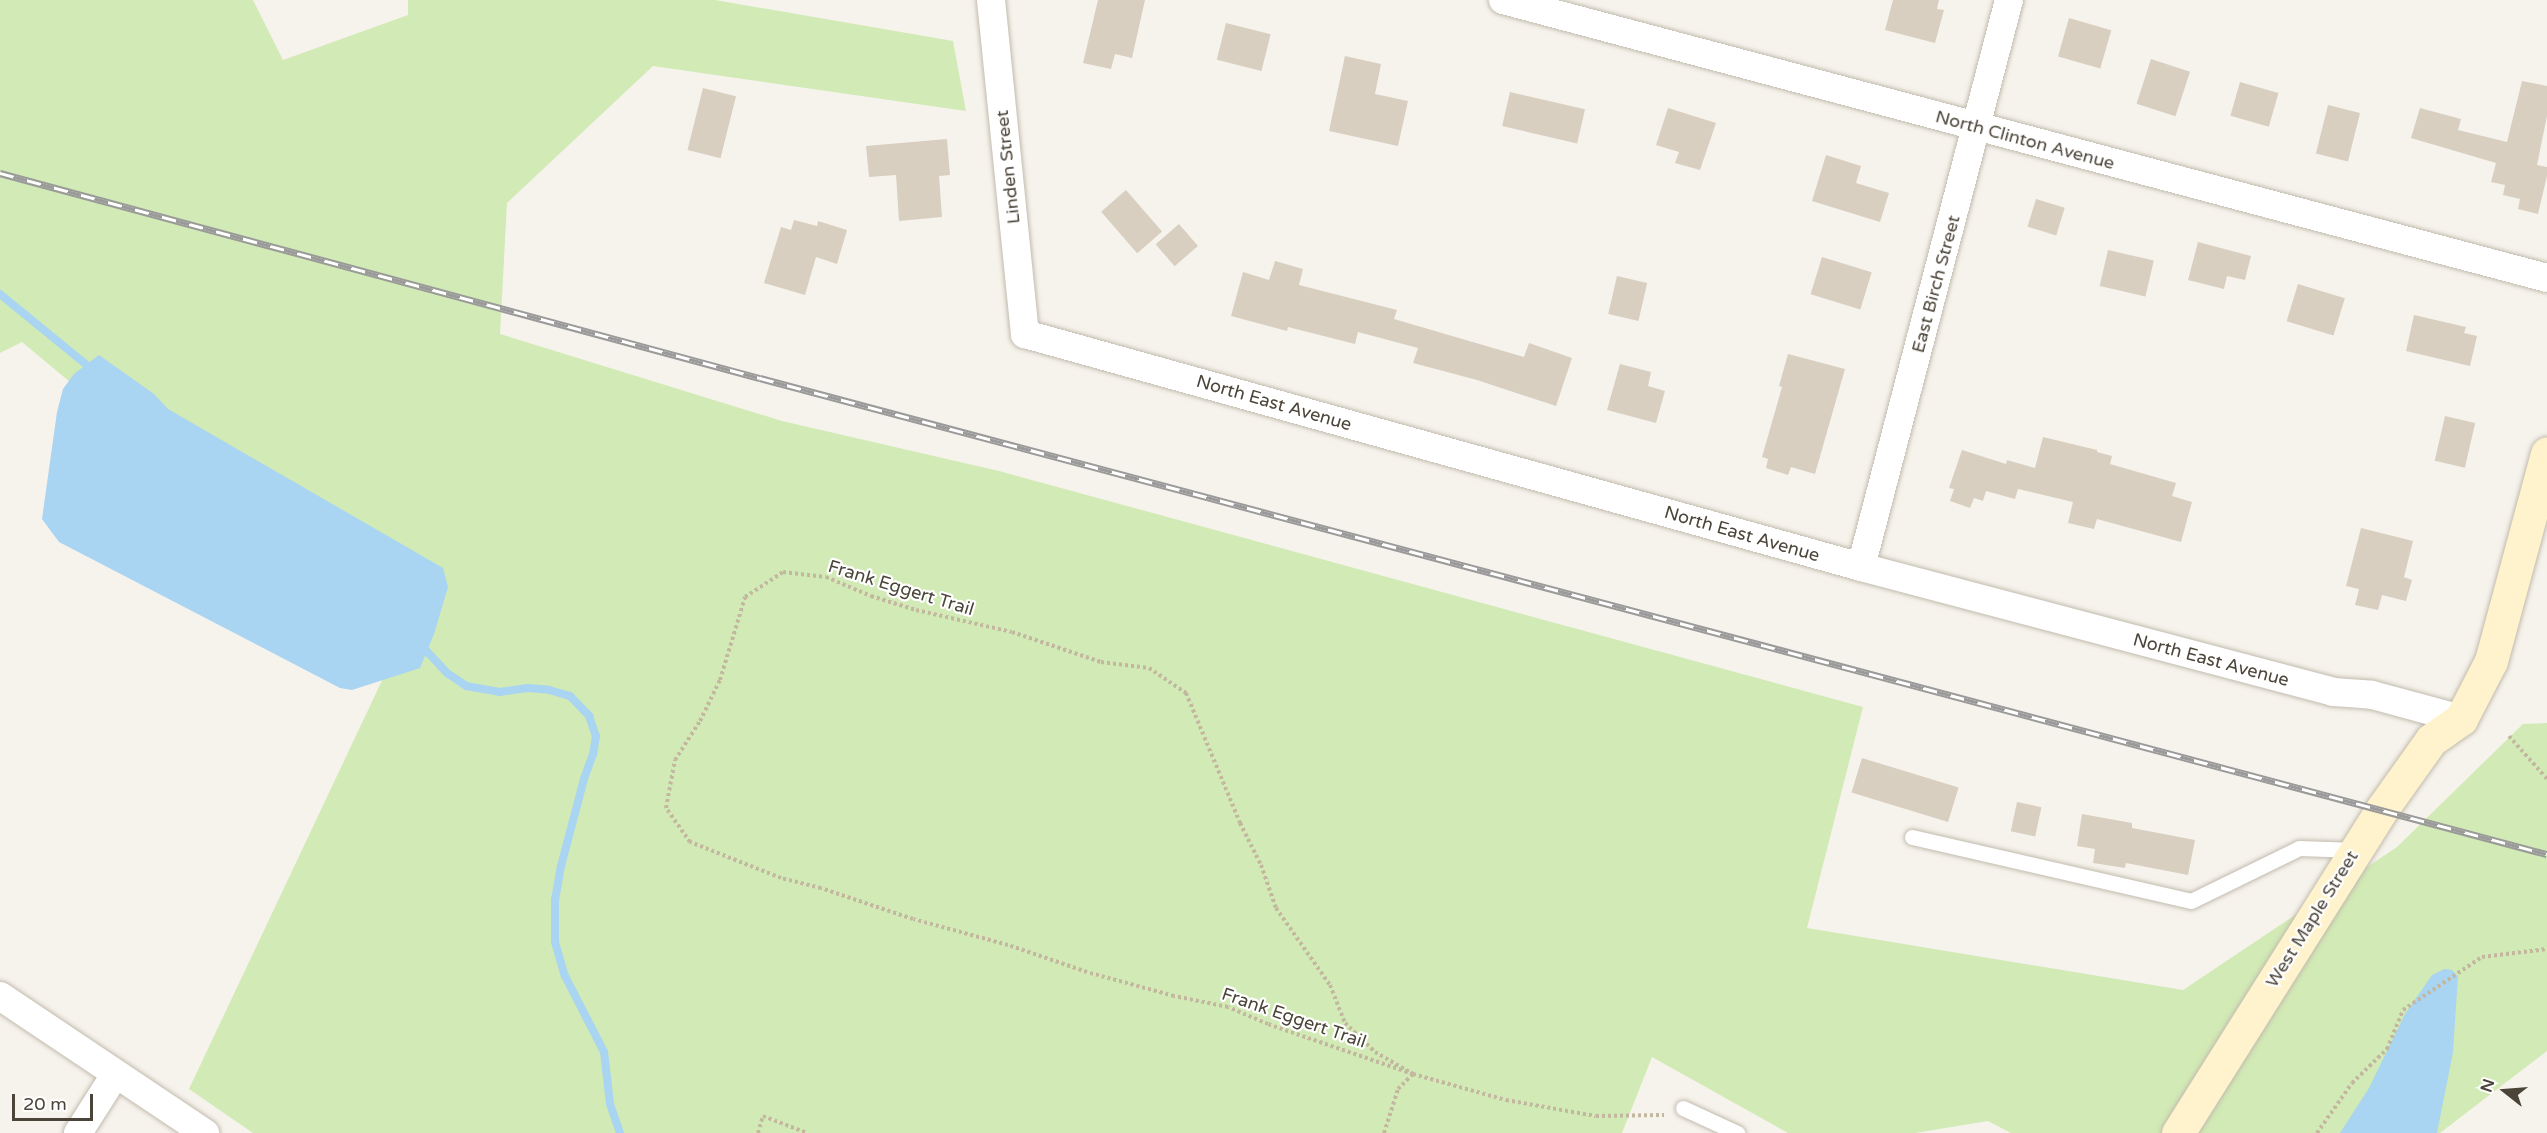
<!DOCTYPE html>
<style>
body{margin:0}
#map{position:relative;width:2547px;height:1133px;overflow:hidden;background:#f6f3ec;font-family:"Varela Round",sans-serif}
div>[style]{position:absolute}
.green>*{inset:0;background:#d2eab5}
.water>*{inset:0;background:#a9d4f2}
.stream>*{height:8px;margin:-4px;padding:0 4px;transform-origin:4px;border-radius:4px;background:#a9d4f2}
.building>*{inset:0;background:#d8cfc1;transform-origin:0 0}
.path>*{height:4px;margin-top:-2px;transform-origin:0;background:repeating-linear-gradient(90deg,#c4b79f 0 3px,transparent 0 6px)}
.roads{filter:drop-shadow(0 0 2px #c2bbae) drop-shadow(0 0 2px #c2bbae)}
.lane>*{height:15px;margin:-7.5px;padding:0 7.5px;transform-origin:7.5px;border-radius:7.5px;background:#fff}
.street>*{height:28px;margin:-14px;padding:0 14px;transform-origin:14px;border-radius:14px;background:#fff}
.secondary>*{height:33px;margin:-16.5px;padding:0 16.5px;transform-origin:16.5px;border-radius:16.5px;background:#fff3cd}
.rail>*{height:7px;margin-top:-3.5px;transform-origin:0;background:repeating-linear-gradient(90deg,#fff 0 14px,#9a9a9a 0 28px);box-sizing:border-box;border-block:2px solid #9a9a9a}
span{translate:-50% -50%;white-space:nowrap;text-align:center;line-height:1.15;-webkit-text-stroke:4.5px #fff;paint-order:stroke}
.street-label{font-size:18px;color:#4b4439}
.north{position:absolute;left:2475px;top:1061px;width:60px;height:60px;-webkit-text-stroke:4px #fff;paint-order:stroke;rotate:287deg;font-size:16px;font-weight:700;line-height:24px;text-align:center;color:#4b4439}
.north::after{content:'';display:block;margin:auto;width:21px;height:27px;background:#4b4439;clip-path:polygon(50% 0,100% 100%,50% 72%,0 100%)}
.scale{position:absolute;left:12px;top:1094px;width:81px;height:27px;box-sizing:border-box;border:3px solid #4b4439;border-top:0;padding-left:8px;font-size:18px;line-height:21px;white-space:nowrap;color:#4b4439;-webkit-text-stroke:4px #fff;paint-order:stroke}
</style>
<div id="map">
<div class="green">
<div style="clip-path:polygon(0 0,253px 0,283px 60px,408px 15px,408px 0,715px 0,953px 41px,966px 111px,653px 66px,507px 203px,500px 334px,782px 421px,999px 471px,1863px 707px,1807px 928px,2183px 990px,2397px 847px,2523px 724px,2547px 723px,2547px 1051px,2440px 1133px,2011px 1133px,1988px 1121px,1915px 1133px,1788px 1133px,1652px 1057px,1622px 1133px,253px 1133px,189px 1089px,395px 653px,22px 342px,0 353px)"></div>
</div>
<div class="water">
<div style="clip-path:polygon(99px 355px,154px 394px,168px 409px,443px 568px,448px 587px,434px 634px,420px 668px,352px 690px,340px 688px,59px 542px,42px 519px,57px 412px,63px 389px,74px 374px)"></div>
<div style="clip-path:polygon(2444px 969px,2452px 970px,2458px 976px,2453px 1052px,2437px 1133px,2340px 1133px,2369px 1088px,2405px 1014px,2432px 975px)"></div>
</div>
<div class="stream">
<div style="left:0;top:294px;width:120px;rotate:39.3deg"></div>
<div style="left:420px;top:644px;width:40px;rotate:47deg"></div>
<div style="left:447px;top:673px;width:23px;rotate:34deg"></div>
<div style="left:466px;top:686px;width:34px;rotate:10deg"></div>
<div style="left:499px;top:692px;width:29px;rotate:-8deg"></div>
<div style="left:528px;top:688px;width:21px;rotate:5deg"></div>
<div style="left:549px;top:690px;width:22px;rotate:16deg"></div>
<div style="left:570px;top:696px;width:28px;rotate:46deg"></div>
<div style="left:589px;top:716px;width:21px;rotate:71deg"></div>
<div style="left:596px;top:736px;width:18px;rotate:99deg"></div>
<div style="left:593px;top:754px;width:27px;rotate:110deg"></div>
<div style="left:584px;top:779px;width:90px;rotate:104.8deg"></div>
<div style="left:561px;top:866px;width:35px;rotate:100deg"></div>
<div style="left:555px;top:900px;width:42px;rotate:90deg"></div>
<div style="left:555px;top:942px;width:35px;rotate:74deg"></div>
<div style="left:565px;top:976px;width:85px;rotate:62.8deg"></div>
<div style="left:604px;top:1052px;width:52px;rotate:83.4deg"></div>
<div style="left:610px;top:1104px;width:31px;rotate:71deg"></div>
</div>
<div class="building">
<div style="clip-path:polygon(1098px 0,1145px 0,1132px 58px,1115px 54px,1111px 69px,1083px 63px)"></div>
<div style="clip-path:polygon(1893px 0,1939px 0,1937px 9px,1944px 10px,1935px 43px,1885px 30px)"></div>
<div style="left:2069px;top:18px;width:44px;height:40px;rotate:16deg"></div>
<div style="left:1226px;top:23px;width:46px;height:38px;rotate:14deg"></div>
<div style="clip-path:polygon(1345px 56px,1381px 64px,1375px 94px,1408px 101px,1398px 146px,1329px 131px)"></div>
<div style="left:2151px;top:59px;width:41px;height:47px;rotate:18deg"></div>
<div style="clip-path:polygon(2522px 81px,2547px 86px,2547px 116px,2537px 165px,2547px 167px,2547px 176px,2538px 214px,2518px 209px,2520px 199px,2503px 195px,2505px 185px,2491px 182px,2496px 163px,2411px 138px,2420px 108px,2461px 119px,2458px 130px,2507px 142px)"></div>
<div style="left:2240px;top:82px;width:40px;height:35px;rotate:16deg"></div>
<div style="left:703px;top:88px;width:34px;height:64px;rotate:14deg"></div>
<div style="left:1510px;top:92px;width:77px;height:35px;rotate:13deg"></div>
<div style="left:2328px;top:105px;width:33px;height:50px;rotate:14deg"></div>
<div style="clip-path:polygon(1668px 108px,1716px 123px,1700px 170px,1675px 163px,1679px 152px,1656px 145px)"></div>
<div style="clip-path:polygon(947px 139px,950px 175px,939px 176px,942px 217px,899px 221px,896px 175px,869px 177px,866px 146px)"></div>
<div style="clip-path:polygon(1826px 155px,1861px 166px,1856px 183px,1889px 193px,1880px 222px,1812px 201px)"></div>
<div style="left:1126px;top:190px;width:55px;height:33px;rotate:49deg"></div>
<div style="left:2036px;top:199px;width:30px;height:29px;rotate:17deg"></div>
<div style="clip-path:polygon(794px 220px,817px 226px,818px 221px,847px 230px,837px 264px,816px 257px,805px 295px,764px 283px,781px 227px,791px 230px)"></div>
<div style="left:1179px;top:224px;width:29px;height:31px;rotate:49deg"></div>
<div style="clip-path:polygon(2198px 242px,2251px 256px,2245px 280px,2227px 276px,2224px 289px,2188px 280px)"></div>
<div style="left:2108px;top:250px;width:47px;height:37px;rotate:13deg"></div>
<div style="left:1822px;top:257px;width:52px;height:39px;rotate:17deg"></div>
<div style="clip-path:polygon(1275px 261px,1303px 269px,1299px 285px,1397px 310px,1394px 319px,1524px 357px,1529px 343px,1572px 358px,1556px 406px,1477px 380px,1413px 363px,1418px 348px,1358px 332px,1355px 344px,1288px 327px,1287px 331px,1231px 316px,1243px 272px,1269px 280px)"></div>
<div style="left:1617px;top:276px;width:31px;height:39px;rotate:13deg"></div>
<div style="left:2298px;top:284px;width:49px;height:39px;rotate:17deg"></div>
<div style="clip-path:polygon(2414px 315px,2466px 327px,2464px 333px,2477px 336px,2470px 366px,2406px 351px)"></div>
<div style="clip-path:polygon(1788px 354px,1845px 369px,1815px 474px,1791px 467px,1788px 475px,1766px 468px,1768px 459px,1762px 457px,1782px 387px,1779px 386px)"></div>
<div style="clip-path:polygon(1620px 364px,1651px 372px,1648px 386px,1665px 391px,1656px 423px,1607px 410px)"></div>
<div style="left:2445px;top:416px;width:31px;height:46px;rotate:13deg"></div>
<div style="clip-path:polygon(2043px 437px,2097px 450px,2097px 452px,2112px 456px,2110px 464px,2176px 483px,2172px 496px,2192px 502px,2181px 542px,2097px 519px,2094px 529px,2068px 523px,2073px 502px,2018px 489px,2015px 499px,1986px 491px,1983px 501px,1974px 498px,1970px 508px,1950px 501px,1954px 489px,1949px 488px,1962px 450px,2006px 464px,2007px 460px,2035px 468px)"></div>
<div style="clip-path:polygon(2361px 528px,2413px 541px,2404px 577px,2412px 580px,2406px 601px,2382px 595px,2378px 610px,2355px 605px,2359px 589px,2346px 586px)"></div>
<div style="left:1862px;top:758px;width:101px;height:36px;rotate:17deg"></div>
<div style="left:2017px;top:802px;width:25px;height:30px;rotate:12deg"></div>
<div style="clip-path:polygon(2082px 814px,2132px 823px,2132px 828px,2195px 840px,2188px 875px,2126px 863px,2125px 868px,2093px 863px,2095px 849px,2077px 846px)"></div>
</div>
<div class="path">
<div style="left:783px;top:572px;width:43px;rotate:6.6deg"></div>
<div style="left:826px;top:577px;width:49px;rotate:22.9deg"></div>
<div style="left:871px;top:596px;width:47px;rotate:17.3deg"></div>
<div style="left:916px;top:610px;width:98px;rotate:12.9deg"></div>
<div style="left:1012px;top:632px;width:94px;rotate:18.6deg"></div>
<div style="left:1101px;top:662px;width:48px;rotate:7.1deg"></div>
<div style="left:1149px;top:668px;width:45px;rotate:34deg"></div>
<div style="left:1186px;top:693px;width:141px;rotate:67.4deg"></div>
<div style="left:1240px;top:823px;width:47px;rotate:63.4deg"></div>
<div style="left:1261px;top:865px;width:46px;rotate:70.8deg"></div>
<div style="left:1276px;top:908px;width:94px;rotate:55deg"></div>
<div style="left:1330px;top:985px;width:41px;rotate:68.5deg"></div>
<div style="left:1345px;top:1023px;width:42px;rotate:44deg"></div>
<div style="left:1375px;top:1052px;width:44px;rotate:30.1deg"></div>
<div style="left:1413px;top:1074px;width:153px;rotate:-161deg"></div>
<div style="left:1268px;top:1024px;width:43px;rotate:-157deg"></div>
<div style="left:1228px;top:1007px;width:55px;rotate:-168.5deg"></div>
<div style="left:1174px;top:996px;width:90px;rotate:-164.6deg"></div>
<div style="left:1087px;top:972px;width:83px;rotate:-161.1deg"></div>
<div style="left:1008px;top:945px;width:98px;rotate:-164.7deg"></div>
<div style="left:913px;top:919px;width:97px;rotate:-161.4deg"></div>
<div style="left:821px;top:888px;width:41px;rotate:-166deg"></div>
<div style="left:781px;top:878px;width:98px;rotate:-158.4deg"></div>
<div style="left:690px;top:842px;width:42px;rotate:-125.2deg"></div>
<div style="left:666px;top:808px;width:49px;rotate:-79.4deg"></div>
<div style="left:675px;top:760px;width:46px;rotate:-57.3deg"></div>
<div style="left:700px;top:721px;width:46px;rotate:-64deg"></div>
<div style="left:720px;top:680px;width:87px;rotate:-73.2deg"></div>
<div style="left:745px;top:597px;width:45px;rotate:-33.3deg"></div>
<div style="left:2509px;top:736px;width:57px;rotate:48.5deg"></div>
<div style="left:758px;top:1133px;width:18px;rotate:-74deg"></div>
<div style="left:763px;top:1116px;width:47px;rotate:21.1deg"></div>
<div style="left:1384px;top:1133px;width:46px;rotate:-72.3deg"></div>
<div style="left:1398px;top:1089px;width:21px;rotate:-45deg"></div>
<div style="left:1413px;top:1074px;width:97px;rotate:15.6deg"></div>
<div style="left:1506px;top:1100px;width:91px;rotate:10.1deg"></div>
<div style="left:1596px;top:1116px;width:68px;rotate:-0.8deg"></div>
<div style="left:2317px;top:1133px;width:61px;rotate:-55deg"></div>
<div style="left:2352px;top:1083px;width:49px;rotate:-44.2deg"></div>
<div style="left:2387px;top:1049px;width:42px;rotate:-67.7deg"></div>
<div style="left:2403px;top:1010px;width:95px;rotate:-33.9deg"></div>
<div style="left:2482px;top:957px;width:65px;rotate:-7deg"></div>
</div>
<div class="roads">
<div class="lane">
<div style="left:1912px;top:837px;width:286px;rotate:12.9deg"></div>
<div style="left:2191px;top:901px;width:120px;rotate:-26.1deg"></div>
<div style="left:2299px;top:848px;width:57px;rotate:2deg"></div>
<div style="left:1683px;top:1108px;width:60px;rotate:24.8deg"></div>
</div>
<div class="street">
<div style="left:991px;top:0;width:336px;rotate:84.2deg"></div>
<div style="left:1025px;top:334px;width:868px;rotate:15.57deg"></div>
<div style="left:1861px;top:567px;width:488px;rotate:14.8deg"></div>
<div style="left:2333px;top:692px;width:39px;rotate:4deg"></div>
<div style="left:2372px;top:695px;width:92px;rotate:15.1deg"></div>
<div style="left:1503px;top:0;width:1080px;rotate:14.91deg"></div>
<div style="left:1861px;top:567px;width:586px;rotate:-75.37deg"></div>
<div style="left:0;top:996px;width:247px;rotate:33.8deg"></div>
<div style="left:78px;top:1133px;width:69px;rotate:-57.5deg"></div>
</div>
<div class="secondary">
<div style="left:2178px;top:1133px;width:383px;rotate:-57.8deg"></div>
<div style="left:2382px;top:809px;width:85px;rotate:-54.6deg"></div>
<div style="left:2431px;top:740px;width:37px;rotate:-35deg"></div>
<div style="left:2461px;top:719px;width:65px;rotate:-62.7deg"></div>
<div style="left:2491px;top:661px;width:215px;rotate:-74.9deg"></div>
</div>
</div>
<div class="rail">
<div style="left:0;top:173px;width:787px;rotate:15.1deg"></div>
<div style="left:760px;top:378px;width:1849px;rotate:14.92deg"></div>
</div>
<div class="street-label">
<span style="left:2025px;top:140px;rotate:15deg">North Clinton Avenue</span>
<span style="left:1008px;top:167px;rotate:-96deg">Linden Street</span>
<span style="left:1936px;top:284px;rotate:-75deg">East Birch Street</span>
<span style="left:1274px;top:403px;rotate:16deg">North East Avenue</span>
<span style="left:1742px;top:534px;rotate:16deg">North East Avenue</span>
<span style="left:901px;top:588px;rotate:17deg">Frank Eggert Trail</span>
<span style="left:2211px;top:660px;rotate:15deg">North East Avenue</span>
<span style="left:2312px;top:919px;rotate:-58deg">West Maple Street</span>
<span style="left:1294px;top:1018px;rotate:19deg">Frank Eggert Trail</span>
</div>
<div class="north">N</div>
<div class="scale">20 m</div>
</div>
